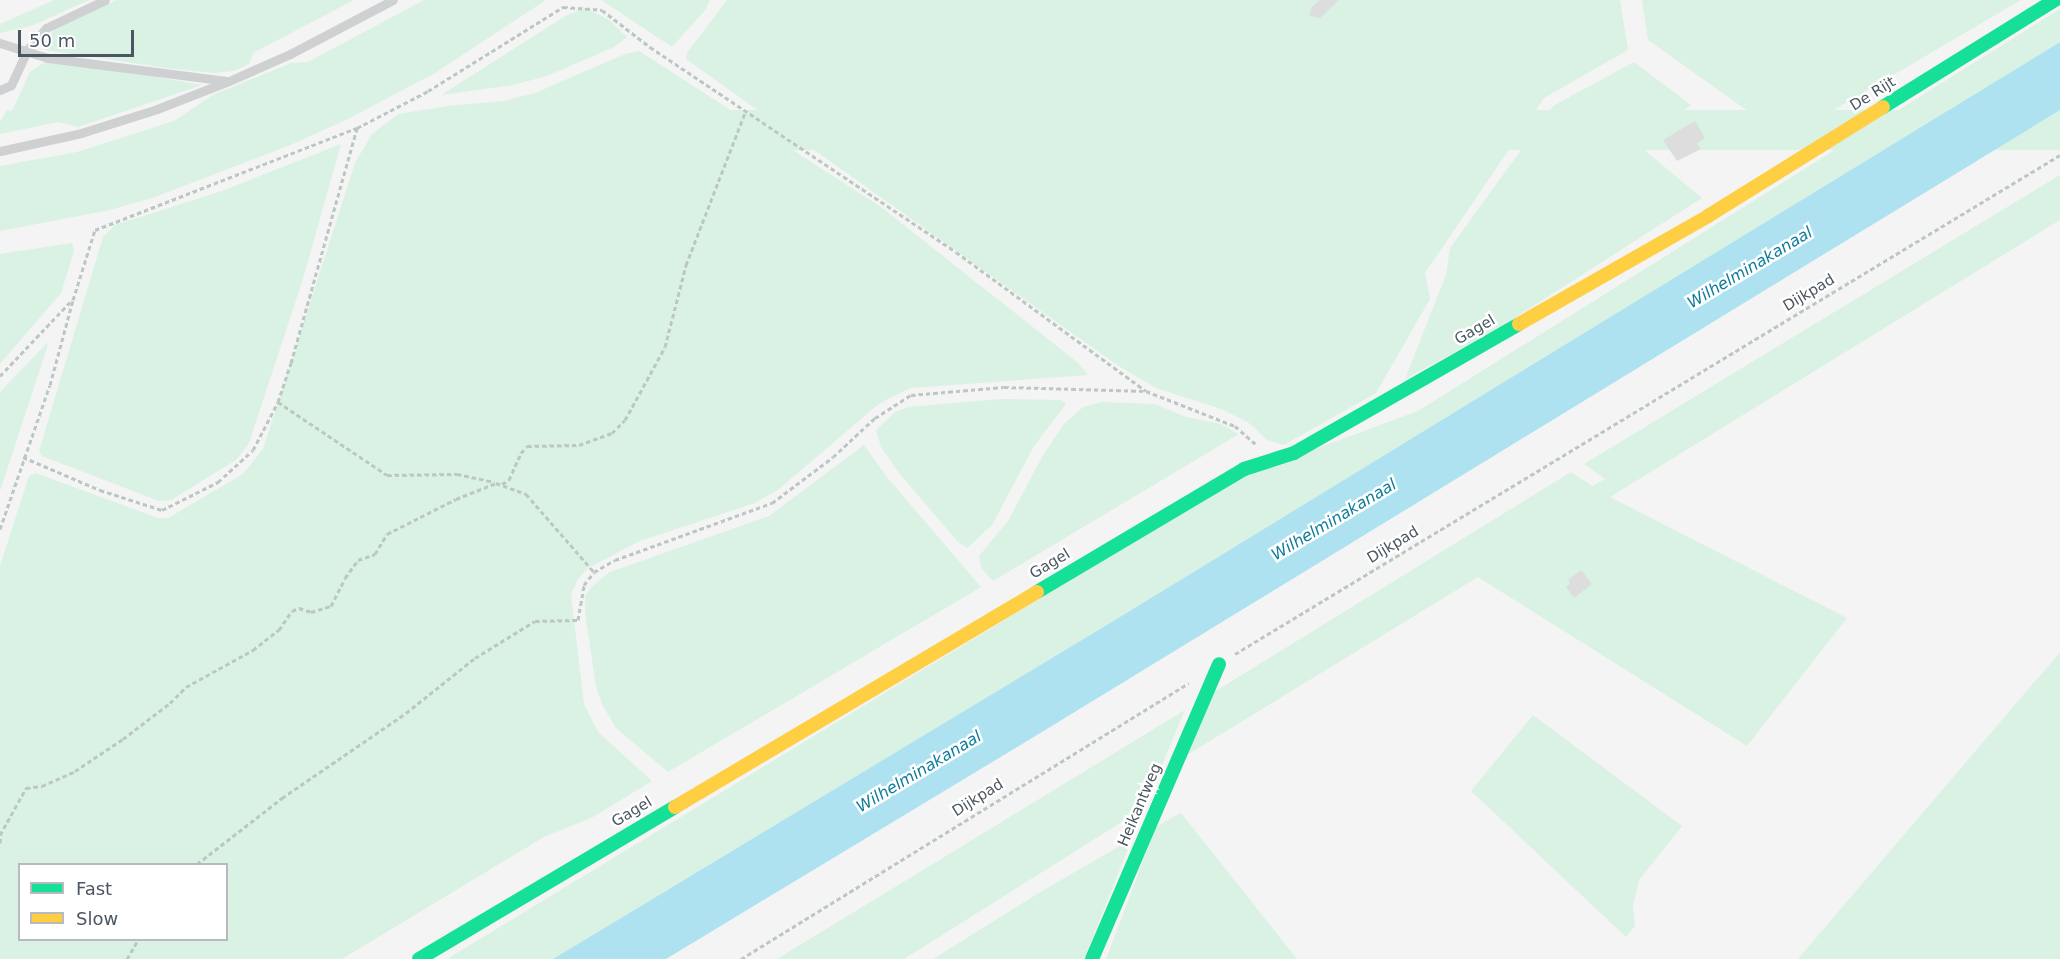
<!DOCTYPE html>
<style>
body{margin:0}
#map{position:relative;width:2060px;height:959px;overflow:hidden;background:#f4f4f4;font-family:"DejaVu Sans",sans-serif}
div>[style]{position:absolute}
.green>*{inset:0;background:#d9f2e3;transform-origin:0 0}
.water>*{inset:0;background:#aee2f0}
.building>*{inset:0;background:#ddddde}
.path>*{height:3px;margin-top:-1.5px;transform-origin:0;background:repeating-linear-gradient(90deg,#bcc7c4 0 4.5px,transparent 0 7.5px)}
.lane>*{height:9px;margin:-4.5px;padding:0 4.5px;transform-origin:4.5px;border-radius:4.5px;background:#ced0d2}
.fast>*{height:14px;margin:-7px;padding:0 7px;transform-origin:7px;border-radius:7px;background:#16e098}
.slow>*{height:14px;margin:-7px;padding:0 7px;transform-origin:7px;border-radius:7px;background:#ffcf43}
span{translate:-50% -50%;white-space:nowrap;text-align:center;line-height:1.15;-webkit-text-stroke:5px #fff;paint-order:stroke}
.street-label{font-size:15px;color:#4a5661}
.water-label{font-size:16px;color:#0c7c9b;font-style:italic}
.legend{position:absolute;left:18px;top:863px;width:210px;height:78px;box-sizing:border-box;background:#fff;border:2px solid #b7bbc0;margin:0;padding:8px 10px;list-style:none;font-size:18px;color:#4a5661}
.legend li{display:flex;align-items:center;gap:12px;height:30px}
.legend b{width:30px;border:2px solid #b7bbc0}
.scale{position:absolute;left:18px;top:30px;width:116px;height:27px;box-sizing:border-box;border:3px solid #4a5661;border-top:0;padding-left:8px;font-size:18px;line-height:21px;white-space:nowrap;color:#4a5661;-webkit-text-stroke:4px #fff;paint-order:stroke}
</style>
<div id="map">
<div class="green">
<div style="clip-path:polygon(54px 0,89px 0,34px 25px,0 33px,0 24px)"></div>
<div style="clip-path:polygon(116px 0,354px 0,253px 53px,249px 64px,234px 71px,214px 73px,174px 69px,45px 50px,43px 43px,55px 29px)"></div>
<div style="clip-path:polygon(424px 0,546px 0,435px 73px,350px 118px,293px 144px,155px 197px,110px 210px,0 231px,0 166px,77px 152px,174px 121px,213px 95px,291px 63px,308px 62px)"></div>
<div style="clip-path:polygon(601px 0,710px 0,706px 9px,672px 47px)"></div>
<div style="clip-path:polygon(727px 0,1620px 0,1628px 50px,1544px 98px,1425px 273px,1430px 299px,1376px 393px,1284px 445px,1267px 440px,1249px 423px,1221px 409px,1156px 388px,1117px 365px,686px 59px,687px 53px)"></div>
<div style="clip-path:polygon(1642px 0,2021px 0,1786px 138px,1648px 40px)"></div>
<div style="clip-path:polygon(584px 8px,608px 19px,627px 37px,614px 47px,547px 76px,513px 85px,441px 95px,567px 15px)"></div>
<div style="clip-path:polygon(2060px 9px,2060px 42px,1115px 620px,553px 959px,447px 959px,1242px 476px,1418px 411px)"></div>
<div style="clip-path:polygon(evenodd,639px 51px,881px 207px,1077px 362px,1088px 375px,911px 388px,889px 398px,875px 407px,779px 489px,755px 503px,640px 541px,588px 568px,578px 579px,571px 595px,584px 704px,598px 732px,652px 781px,593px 817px,544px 837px,342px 959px,0 959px,0 566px,29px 476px,36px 473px,158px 518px,168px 518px,243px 474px,263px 449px,355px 163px,372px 134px,398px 114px,447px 106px,503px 101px,535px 93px,625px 54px,639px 51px,226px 864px,226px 940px,20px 940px,20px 864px,226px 864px)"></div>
<div style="clip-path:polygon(45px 62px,110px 69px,202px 85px,78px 127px,58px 122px,0 134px,0 122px,7px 110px,12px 111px,30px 72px)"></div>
<div style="clip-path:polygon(1634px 62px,1691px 105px,1637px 144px,1702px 198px,1499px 328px,1405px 379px,1446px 275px,1450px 248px,1553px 106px)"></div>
<div style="left:2060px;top:110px;width:40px;height:1632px;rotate:90deg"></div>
<div style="clip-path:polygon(341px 144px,303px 279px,249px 443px,236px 460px,171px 500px,159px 501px,42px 456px,39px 451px,103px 237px,115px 225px,222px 191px)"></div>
<div style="clip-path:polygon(2060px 175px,2060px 220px,1610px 497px,1847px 618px,1747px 746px,1478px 577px,1182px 758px,1206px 697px,1571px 472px,1592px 486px,1605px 479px,1584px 464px)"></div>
<div style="clip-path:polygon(72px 243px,74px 251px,61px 293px,0 364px,0 254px)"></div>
<div style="clip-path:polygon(48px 342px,47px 348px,0 491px,0 392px)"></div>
<div style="clip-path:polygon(1001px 399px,1061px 400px,1066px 404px,1034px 446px,992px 525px,967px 548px,958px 542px,899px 473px,881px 447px,876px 430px,895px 412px,908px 407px)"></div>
<div style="clip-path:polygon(1102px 402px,1155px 404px,1186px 417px,1221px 424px,1239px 434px,993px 581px,981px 568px,979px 556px,1008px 521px,1042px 457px,1064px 424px,1083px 407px)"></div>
<div style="clip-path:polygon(864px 445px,886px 476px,981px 587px,668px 772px,616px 728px,603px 706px,596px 687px,585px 612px,585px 596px,592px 586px,610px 572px,769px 516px)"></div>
<div style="clip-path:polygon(2060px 653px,2060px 959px,1798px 959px,2036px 680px)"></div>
<div style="clip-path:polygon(1185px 710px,1144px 808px,904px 959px,777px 959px)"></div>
<div style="clip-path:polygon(1533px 715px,1682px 826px,1639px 880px,1633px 907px,1635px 926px,1626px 937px,1471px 791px)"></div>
<div style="clip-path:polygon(1180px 813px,1181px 813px,1297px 959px,1106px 959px,1156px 827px)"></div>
<div style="clip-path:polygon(1132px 839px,1084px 959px,933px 959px,1042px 891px)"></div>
</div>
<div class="water">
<div style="clip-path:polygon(2060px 42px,2060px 110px,1037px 735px,666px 959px,553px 959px,1115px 620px)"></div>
</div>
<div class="building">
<div style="clip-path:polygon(1320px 0,1339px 0,1320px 18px,1310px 16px,1311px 8px)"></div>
<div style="clip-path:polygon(1695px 121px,1705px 138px,1697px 143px,1701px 149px,1677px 161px,1663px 140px)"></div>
<div style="clip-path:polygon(1581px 570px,1592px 584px,1574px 598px,1566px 587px,1570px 583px,1568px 580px)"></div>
</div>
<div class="path">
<div style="left:0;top:376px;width:103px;rotate:-46.6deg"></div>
<div style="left:278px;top:402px;width:131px;rotate:33.8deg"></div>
<div style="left:387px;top:475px;width:70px;rotate:-0.8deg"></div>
<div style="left:457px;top:474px;width:38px;rotate:12deg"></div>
<div style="left:23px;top:457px;width:84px;rotate:23.2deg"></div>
<div style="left:100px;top:490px;width:65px;rotate:17.9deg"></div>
<div style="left:162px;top:510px;width:63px;rotate:-26.6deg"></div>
<div style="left:218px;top:482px;width:47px;rotate:-42.4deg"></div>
<div style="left:253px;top:450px;width:54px;rotate:-62.5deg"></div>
<div style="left:278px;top:402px;width:41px;rotate:-71.6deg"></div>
<div style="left:291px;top:363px;width:244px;rotate:-74.3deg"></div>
<div style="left:502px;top:484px;width:8px;rotate:-30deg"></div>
<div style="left:509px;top:480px;width:30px;rotate:-66deg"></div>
<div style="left:521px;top:453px;width:9px;rotate:-49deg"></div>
<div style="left:527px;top:446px;width:52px;rotate:-1.1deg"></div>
<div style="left:579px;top:445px;width:35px;rotate:-20deg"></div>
<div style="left:612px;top:433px;width:18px;rotate:-45deg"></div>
<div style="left:625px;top:420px;width:83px;rotate:-61.3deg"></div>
<div style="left:665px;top:347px;width:85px;rotate:-75.6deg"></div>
<div style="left:686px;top:265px;width:166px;rotate:-68.8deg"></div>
<div style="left:0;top:529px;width:152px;rotate:-70.9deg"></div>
<div style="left:50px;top:385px;width:88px;rotate:-74.9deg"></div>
<div style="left:73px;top:300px;width:73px;rotate:-72.6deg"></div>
<div style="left:95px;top:230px;width:281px;rotate:-21.3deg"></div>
<div style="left:357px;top:128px;width:80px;rotate:-27.5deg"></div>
<div style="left:428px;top:91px;width:159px;rotate:-31.9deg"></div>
<div style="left:563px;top:7px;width:39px;rotate:4deg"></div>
<div style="left:602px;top:10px;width:61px;rotate:37.6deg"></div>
<div style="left:650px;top:47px;width:368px;rotate:33.8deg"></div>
<div style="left:956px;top:252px;width:235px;rotate:36.2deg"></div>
<div style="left:1235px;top:654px;width:964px;rotate:-31.17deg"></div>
<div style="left:0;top:835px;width:54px;rotate:-61deg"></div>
<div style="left:26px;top:788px;width:16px;rotate:-7deg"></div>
<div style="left:42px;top:786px;width:36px;rotate:-24deg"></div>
<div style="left:75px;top:771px;width:58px;rotate:-33.7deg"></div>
<div style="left:123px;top:739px;width:59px;rotate:-37.5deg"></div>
<div style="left:170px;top:703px;width:23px;rotate:-45deg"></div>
<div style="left:186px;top:687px;width:77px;rotate:-28.9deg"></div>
<div style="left:253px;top:650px;width:33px;rotate:-38deg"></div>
<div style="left:279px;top:630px;width:23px;rotate:-56deg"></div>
<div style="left:292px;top:611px;width:8px;rotate:-23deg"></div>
<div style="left:299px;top:608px;width:13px;rotate:18deg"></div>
<div style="left:311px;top:612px;width:21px;rotate:-17deg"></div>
<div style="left:331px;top:606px;width:31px;rotate:-63deg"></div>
<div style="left:345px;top:578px;width:22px;rotate:-54deg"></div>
<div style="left:358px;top:560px;width:18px;rotate:-19deg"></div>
<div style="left:375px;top:554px;width:23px;rotate:-59deg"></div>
<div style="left:387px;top:534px;width:77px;rotate:-26.9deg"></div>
<div style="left:456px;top:499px;width:43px;rotate:-21.8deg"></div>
<div style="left:496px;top:483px;width:32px;rotate:20deg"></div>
<div style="left:526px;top:494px;width:103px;rotate:48.9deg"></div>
<div style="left:0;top:843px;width:8px;rotate:-83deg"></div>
<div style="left:197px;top:864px;width:108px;rotate:-37.8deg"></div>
<div style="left:282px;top:798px;width:150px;rotate:-34.4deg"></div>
<div style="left:406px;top:713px;width:88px;rotate:-38.6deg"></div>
<div style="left:475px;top:658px;width:70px;rotate:-31.7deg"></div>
<div style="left:535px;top:621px;width:43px;rotate:-1.3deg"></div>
<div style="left:578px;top:620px;width:36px;rotate:-80deg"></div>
<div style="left:584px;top:585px;width:16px;rotate:-52deg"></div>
<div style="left:594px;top:572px;width:24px;rotate:-30deg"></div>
<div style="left:615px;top:560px;width:167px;rotate:-20deg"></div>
<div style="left:772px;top:503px;width:76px;rotate:-37deg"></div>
<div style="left:833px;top:457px;width:57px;rotate:-42.9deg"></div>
<div style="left:875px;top:418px;width:43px;rotate:-32.6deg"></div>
<div style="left:911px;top:395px;width:93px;rotate:-4.9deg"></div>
<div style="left:1004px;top:387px;width:142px;rotate:1.6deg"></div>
<div style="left:1146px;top:391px;width:96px;rotate:21.5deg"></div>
<div style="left:1235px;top:426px;width:29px;rotate:41deg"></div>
<div style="left:127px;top:959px;width:22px;rotate:-60deg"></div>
<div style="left:741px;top:959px;width:526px;rotate:-31.64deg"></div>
</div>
<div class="lane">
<div style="left:0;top:43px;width:50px;rotate:17.4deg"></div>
<div style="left:48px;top:58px;width:180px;rotate:7.3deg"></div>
<div style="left:0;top:90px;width:12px;rotate:-24deg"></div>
<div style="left:11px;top:85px;width:38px;rotate:-65deg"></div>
<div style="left:27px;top:50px;width:29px;rotate:-49deg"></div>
<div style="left:46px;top:28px;width:65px;rotate:-25.4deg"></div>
<div style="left:0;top:151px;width:83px;rotate:-12.5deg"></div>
<div style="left:81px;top:133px;width:80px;rotate:-17.5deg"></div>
<div style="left:157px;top:109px;width:77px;rotate:-21.3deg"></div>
<div style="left:229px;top:81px;width:67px;rotate:-23.9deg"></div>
<div style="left:290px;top:54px;width:116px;rotate:-27.7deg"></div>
</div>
<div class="fast">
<div style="left:1883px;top:107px;width:203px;rotate:-31.9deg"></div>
<div style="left:1037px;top:592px;width:241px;rotate:-30.7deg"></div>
<div style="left:1244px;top:469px;width:52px;rotate:-17.7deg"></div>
<div style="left:1294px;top:453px;width:259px;rotate:-29.8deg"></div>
<div style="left:419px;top:959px;width:298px;rotate:-30.7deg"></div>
<div style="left:1092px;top:959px;width:321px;rotate:-66.7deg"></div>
</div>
<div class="slow">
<div style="left:1519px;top:324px;width:218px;rotate:-29.7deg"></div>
<div style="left:1708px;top:216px;width:206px;rotate:-31.9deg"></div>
<div style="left:675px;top:807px;width:421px;rotate:-30.7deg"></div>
</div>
<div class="street-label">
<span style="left:1873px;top:94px;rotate:-32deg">De Rijt</span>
<span style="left:1809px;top:293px;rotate:-31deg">Dijkpad</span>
<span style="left:1475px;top:330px;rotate:-30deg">Gagel</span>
<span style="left:1393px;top:545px;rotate:-31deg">Dijkpad</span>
<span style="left:1050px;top:564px;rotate:-31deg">Gagel</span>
<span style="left:978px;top:798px;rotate:-32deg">Dijkpad</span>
<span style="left:1140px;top:805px;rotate:-67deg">Heikantweg</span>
<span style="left:632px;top:812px;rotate:-31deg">Gagel</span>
</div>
<div class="water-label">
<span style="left:1750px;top:268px;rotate:-31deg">Wilhelminakanaal</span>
<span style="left:1334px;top:520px;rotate:-31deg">Wilhelminakanaal</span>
<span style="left:919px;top:772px;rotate:-31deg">Wilhelminakanaal</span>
</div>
<ul class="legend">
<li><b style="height:8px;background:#16e098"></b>Fast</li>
<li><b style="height:8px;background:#ffcf43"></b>Slow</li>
</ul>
<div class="scale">50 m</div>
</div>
